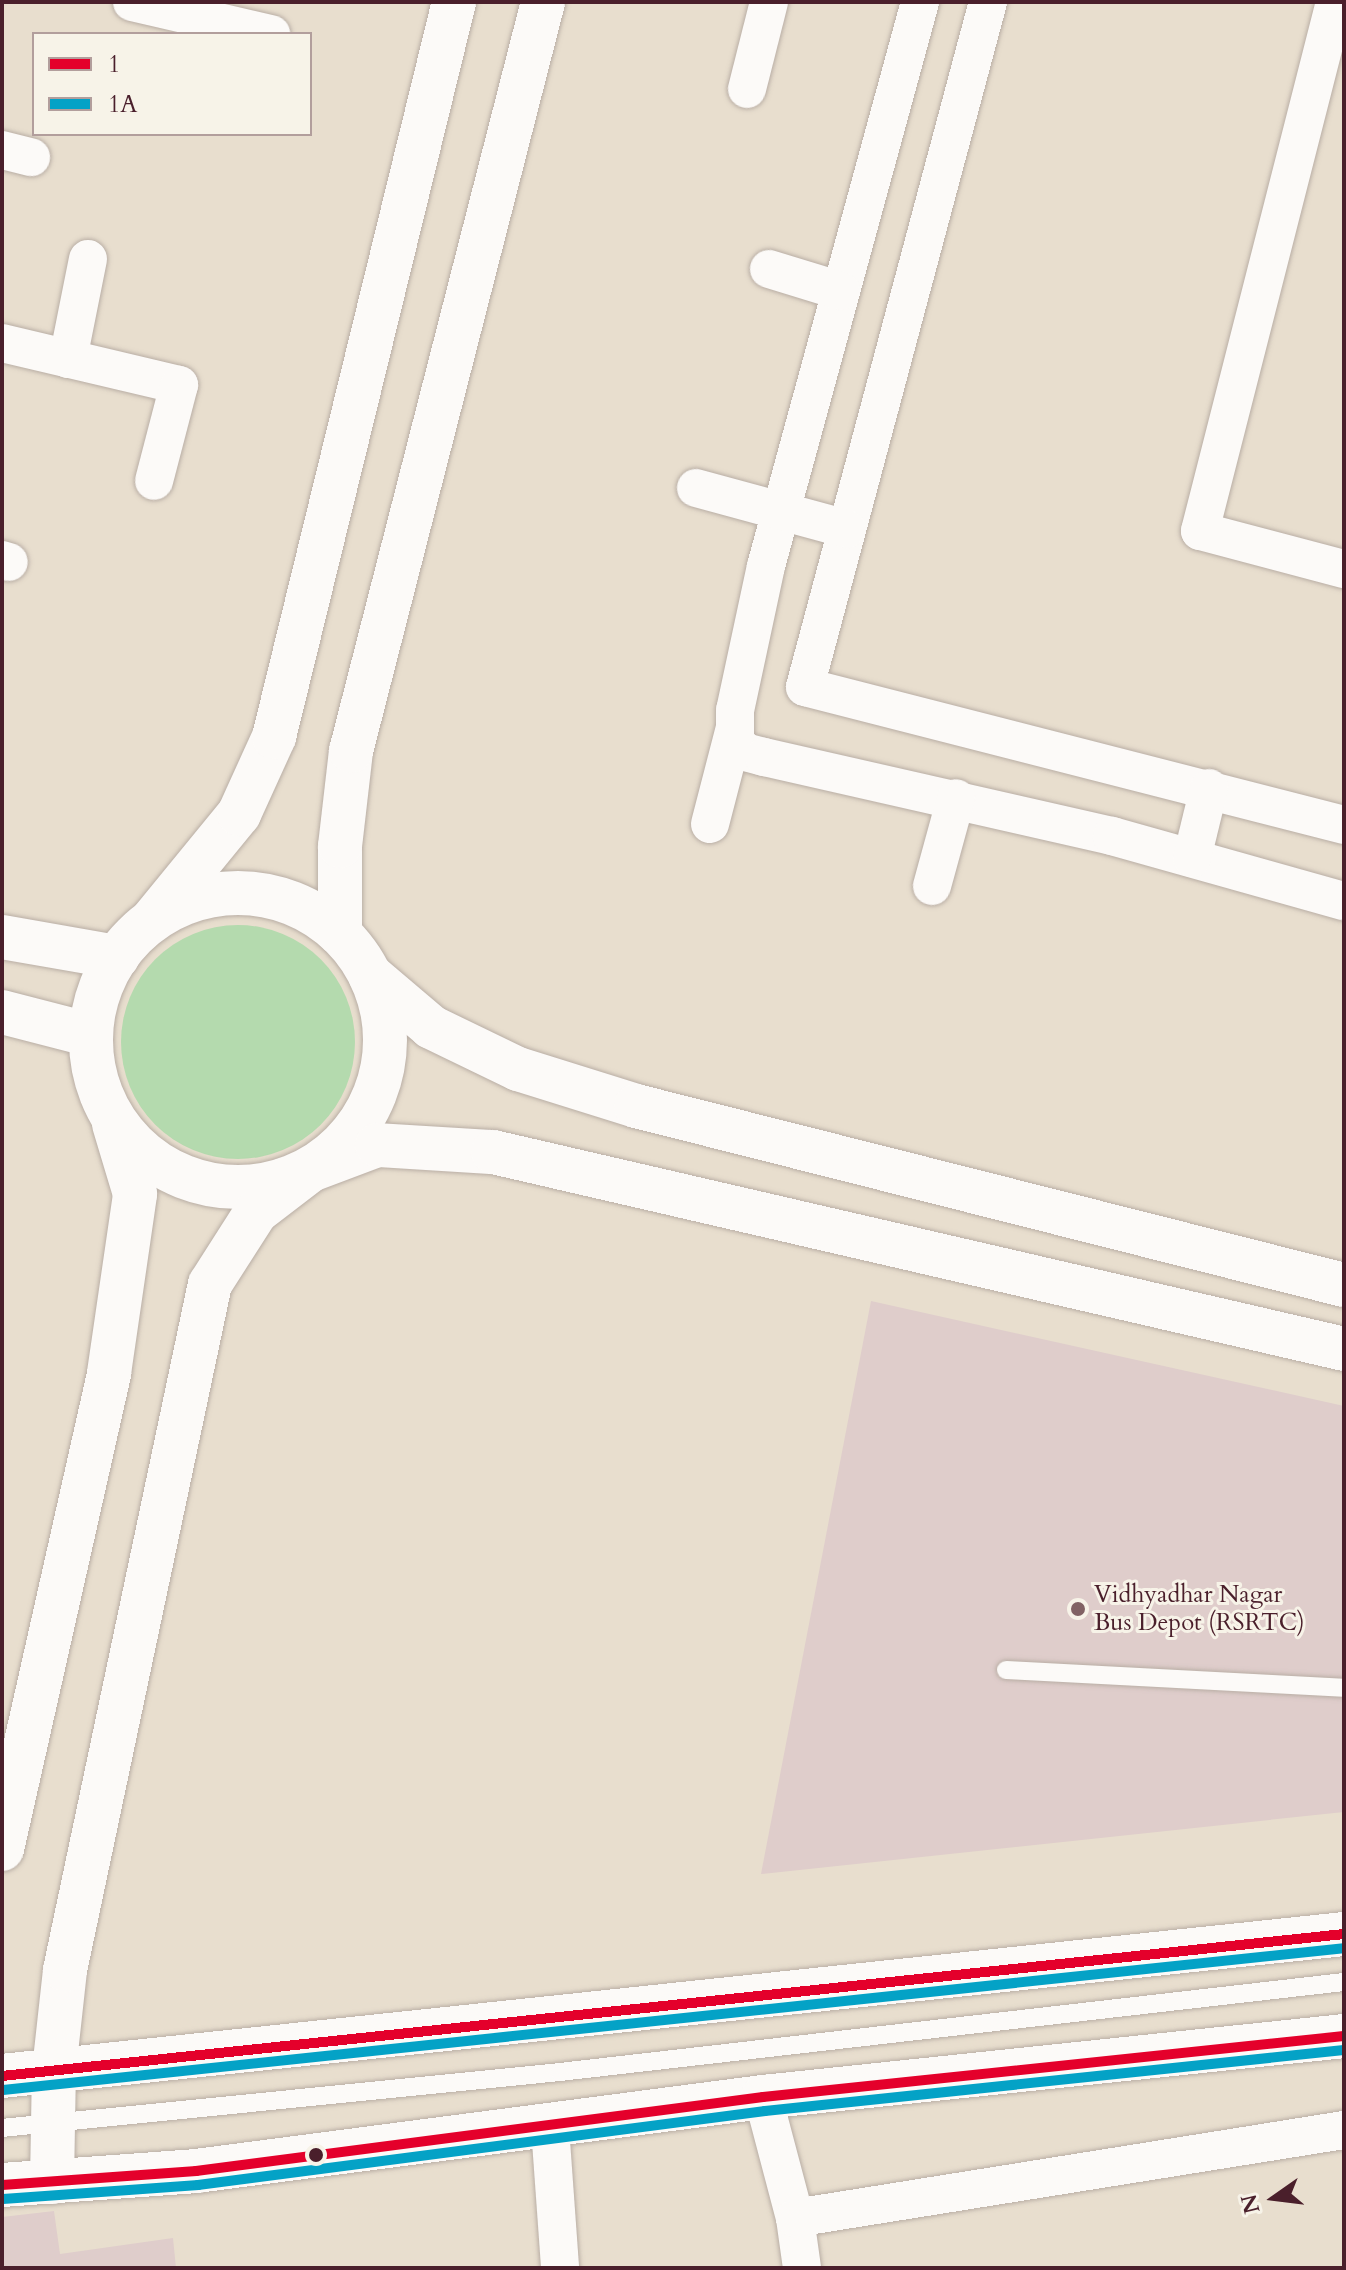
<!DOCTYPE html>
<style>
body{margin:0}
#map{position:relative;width:1346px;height:2270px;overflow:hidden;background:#e8dece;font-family:Cardo,serif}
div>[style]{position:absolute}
.green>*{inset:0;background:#b4daae}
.round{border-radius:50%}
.building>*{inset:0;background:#dfcdcb}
.roads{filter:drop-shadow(0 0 2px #b9aea5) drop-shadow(0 0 2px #b9aea5)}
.lane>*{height:18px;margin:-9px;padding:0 9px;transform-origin:9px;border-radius:9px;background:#fcfaf8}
.street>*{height:38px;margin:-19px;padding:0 19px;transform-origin:19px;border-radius:19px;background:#fcfaf8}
.secondary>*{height:44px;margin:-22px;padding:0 22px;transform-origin:22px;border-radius:22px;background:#fcfaf8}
.secondary>.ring{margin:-22px;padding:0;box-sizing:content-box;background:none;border:44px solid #fcfaf8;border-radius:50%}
.primary>*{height:44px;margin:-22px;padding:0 22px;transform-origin:22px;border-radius:22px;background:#fcfaf8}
.bus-1>*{height:10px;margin:-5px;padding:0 5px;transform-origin:5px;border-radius:5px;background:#e4002b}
.bus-2>*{height:10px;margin:-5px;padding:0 5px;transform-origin:5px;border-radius:5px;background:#04a2c6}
.dots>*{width:22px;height:22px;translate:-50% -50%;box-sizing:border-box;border:4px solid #f7f3e8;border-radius:50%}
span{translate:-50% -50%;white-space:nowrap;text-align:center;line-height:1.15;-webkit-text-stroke:6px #f7f3e8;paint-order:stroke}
.poi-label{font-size:24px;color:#4a1f2b}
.left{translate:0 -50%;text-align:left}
.frame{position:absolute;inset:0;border:4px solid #4a1f2b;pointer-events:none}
.legend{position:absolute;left:32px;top:32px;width:280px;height:104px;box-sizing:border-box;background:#f7f3e8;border:2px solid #b29e9c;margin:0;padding:10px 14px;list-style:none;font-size:24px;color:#4a1f2b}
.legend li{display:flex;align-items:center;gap:16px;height:40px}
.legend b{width:40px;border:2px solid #b29e9c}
.north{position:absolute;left:1234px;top:2158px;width:80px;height:80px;-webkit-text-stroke:6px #f7f3e8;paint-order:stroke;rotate:256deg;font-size:22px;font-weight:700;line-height:32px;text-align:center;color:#4a1f2b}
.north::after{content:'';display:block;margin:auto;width:28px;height:36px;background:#4a1f2b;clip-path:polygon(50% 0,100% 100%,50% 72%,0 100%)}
</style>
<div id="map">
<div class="green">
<div class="round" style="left:121px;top:925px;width:234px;height:234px"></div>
</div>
<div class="building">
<div style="clip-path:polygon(871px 1301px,1344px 1406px,1344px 1812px,761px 1874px)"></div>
<div style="clip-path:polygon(54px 2211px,60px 2254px,173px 2238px,176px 2268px,2px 2268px,2px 2217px)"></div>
</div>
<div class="roads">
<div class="lane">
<div style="left:1006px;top:1670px;width:338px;rotate:3deg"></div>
<div style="left:2px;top:2128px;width:561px;rotate:-5.73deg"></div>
<div style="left:560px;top:2072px;width:789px;rotate:-6.55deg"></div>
</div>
<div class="street">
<div style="left:132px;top:2px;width:143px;rotate:13deg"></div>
<div style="left:920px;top:2px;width:585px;rotate:105.27deg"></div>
<div style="left:766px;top:566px;width:147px;rotate:102.1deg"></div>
<div style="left:735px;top:710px;width:31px;rotate:90deg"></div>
<div style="left:735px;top:741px;width:15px;rotate:48deg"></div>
<div style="left:745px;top:752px;width:20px;rotate:15deg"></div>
<div style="left:764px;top:757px;width:357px;rotate:12.8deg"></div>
<div style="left:1112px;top:836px;width:241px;rotate:15.7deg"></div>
<div style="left:988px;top:2px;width:709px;rotate:104.96deg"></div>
<div style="left:805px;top:687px;width:556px;rotate:14.36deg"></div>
<div style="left:1335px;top:2px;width:546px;rotate:104.32deg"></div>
<div style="left:1200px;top:531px;width:149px;rotate:14.8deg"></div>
<div style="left:747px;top:89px;width:90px;rotate:-75.8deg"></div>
<div style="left:2px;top:150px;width:30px;rotate:14deg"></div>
<div style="left:769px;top:269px;width:75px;rotate:17deg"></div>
<div style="left:2px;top:343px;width:182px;rotate:13.3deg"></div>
<div style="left:179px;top:385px;width:99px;rotate:104.6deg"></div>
<div style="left:68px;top:359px;width:102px;rotate:-78.7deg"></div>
<div style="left:696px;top:488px;width:156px;rotate:15.2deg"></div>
<div style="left:2px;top:560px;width:7px;rotate:16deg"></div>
<div style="left:710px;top:824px;width:100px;rotate:-75.5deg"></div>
<div style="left:1192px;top:858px;width:72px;rotate:-76.3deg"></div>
<div style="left:932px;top:886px;width:91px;rotate:-74.7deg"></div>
<div style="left:763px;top:2097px;width:125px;rotate:75.2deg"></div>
<div style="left:795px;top:2218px;width:50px;rotate:82deg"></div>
<div style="left:550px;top:2127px;width:141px;rotate:85.9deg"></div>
<div style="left:795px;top:2218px;width:556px;rotate:-9.11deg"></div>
</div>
<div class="secondary">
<div class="ring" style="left:91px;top:893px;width:250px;height:250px"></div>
<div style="left:153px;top:919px;width:136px;rotate:-50.7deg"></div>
<div style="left:239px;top:814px;width:85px;rotate:-65.6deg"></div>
<div style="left:274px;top:737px;width:757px;rotate:-76.24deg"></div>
<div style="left:340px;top:934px;width:88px;rotate:-90deg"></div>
<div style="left:340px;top:846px;width:96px;rotate:-83.4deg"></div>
<div style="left:351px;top:751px;width:773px;rotate:-75.62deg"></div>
<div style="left:2px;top:937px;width:117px;rotate:9.9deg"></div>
<div style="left:370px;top:975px;width:80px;rotate:40.4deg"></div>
<div style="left:431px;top:1027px;width:97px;rotate:25.8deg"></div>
<div style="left:518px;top:1069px;width:124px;rotate:17.4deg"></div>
<div style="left:636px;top:1106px;width:730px;rotate:14.19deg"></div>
<div style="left:2px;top:1012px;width:92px;rotate:14.5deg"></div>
<div style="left:2px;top:1849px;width:488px;rotate:-77.3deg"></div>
<div style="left:109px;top:1373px;width:181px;rotate:-81.7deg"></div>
<div style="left:135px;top:1194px;width:73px;rotate:-106.7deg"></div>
<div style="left:52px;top:2182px;width:112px;rotate:-89deg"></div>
<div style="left:54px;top:2070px;width:101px;rotate:-83.7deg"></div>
<div style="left:65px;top:1970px;width:701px;rotate:-78.07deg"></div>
<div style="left:210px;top:1284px;width:85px;rotate:-57.4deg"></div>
<div style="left:256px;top:1212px;width:69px;rotate:-37.4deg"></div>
<div style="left:311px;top:1170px;width:71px;rotate:-20.7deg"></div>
<div style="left:377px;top:1145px;width:116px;rotate:3.5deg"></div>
<div style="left:493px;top:1152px;width:874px;rotate:13.03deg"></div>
</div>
<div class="primary">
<div style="left:2px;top:2076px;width:1349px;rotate:-6.04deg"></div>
<div style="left:2px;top:2185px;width:195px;rotate:-4.1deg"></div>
<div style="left:196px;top:2171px;width:572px;rotate:-7.44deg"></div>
<div style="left:763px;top:2097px;width:584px;rotate:-5.99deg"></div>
</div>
</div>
<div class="bus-1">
<div style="left:2px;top:2076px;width:1349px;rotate:-6.04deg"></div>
<div style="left:2px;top:2185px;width:195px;rotate:-4.1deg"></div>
<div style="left:196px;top:2171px;width:572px;rotate:-7.44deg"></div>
<div style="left:763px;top:2097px;width:584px;rotate:-5.99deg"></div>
</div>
<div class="bus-2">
<div style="left:3px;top:2090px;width:1348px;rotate:-6.04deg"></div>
<div style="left:3px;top:2199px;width:196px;rotate:-4.1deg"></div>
<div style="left:198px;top:2185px;width:572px;rotate:-7.44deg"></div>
<div style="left:765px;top:2111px;width:582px;rotate:-6.01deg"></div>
</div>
<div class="dots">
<div style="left:1078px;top:1609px;background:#816264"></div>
<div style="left:316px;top:2155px;background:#4a1f2b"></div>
</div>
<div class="poi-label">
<span class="left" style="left:1094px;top:1609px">Vidhyadhar Nagar<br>Bus Depot (RSRTC)</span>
</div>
<div class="frame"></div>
<ul class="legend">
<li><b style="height:10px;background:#e4002b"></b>1</li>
<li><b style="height:10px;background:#04a2c6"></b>1A</li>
</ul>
<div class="north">N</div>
</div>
